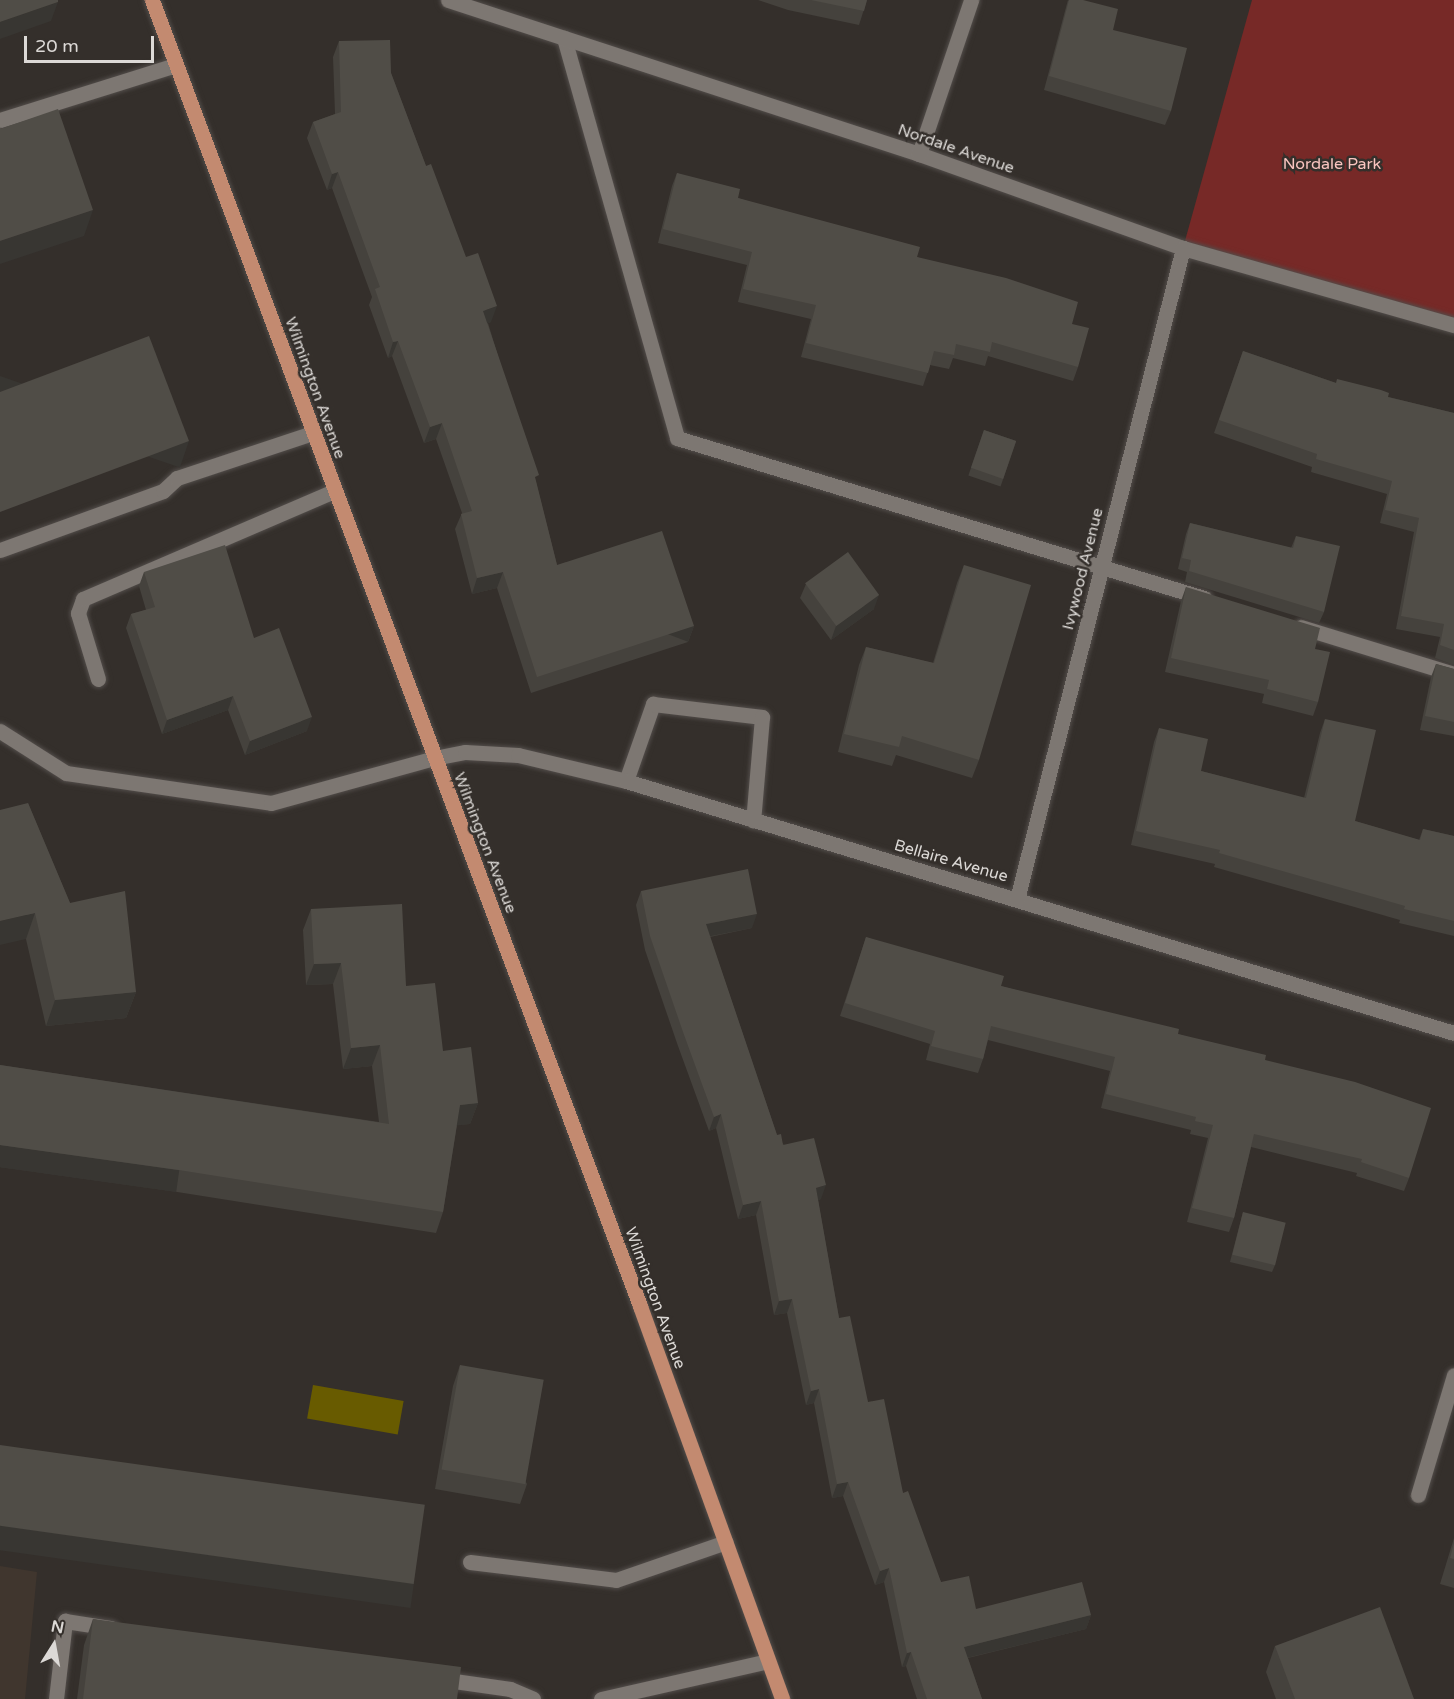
<!DOCTYPE html>
<style>
body{margin:0}
#map{position:relative;width:1454px;height:1699px;overflow:hidden;background:#342f2b;font-family:"Varela Round",sans-serif}
div>[style]{position:absolute}
.built>*{inset:0;background:#40362e}
.green>*{inset:0;background:#772927}
.water>*{inset:0;background:#685b00;transform-origin:0 0}
.roads{filter:drop-shadow(0 0 2px #524d4a) drop-shadow(0 0 2px #524d4a)}
.lane>*{height:15px;margin:-7.5px;padding:0 7.5px;transform-origin:7.5px;border-radius:7.5px;background:#7d7772}
.street>*{height:15px;margin:-7.5px;padding:0 7.5px;transform-origin:7.5px;border-radius:7.5px;background:#7d7772}
.primary>*{height:15px;margin:-7.5px;padding:0 7.5px;transform-origin:7.5px;border-radius:7.5px;background:#c38a70}
.wall>*{inset:0;background:#45423d;transform-origin:0 0}
.shaded-wall>*{inset:0;background:#383632;transform-origin:0 0}
.building>*{inset:0;background:#504d47;transform-origin:0 0}
span{translate:-50% -50%;white-space:nowrap;text-align:center;line-height:1.15;-webkit-text-stroke:5px #342f2b;paint-order:stroke}
.street-label{font-size:16px;color:#dcd9d6}
.park-label{font-size:16px;color:#f9c4bf}
.north{position:absolute;left:24px;top:1615px;width:60px;height:60px;-webkit-text-stroke:4px #342f2b;paint-order:stroke;rotate:11deg;font-size:16px;font-weight:700;line-height:24px;text-align:center;color:#dcd9d6}
.north::after{content:'';display:block;margin:auto;width:21px;height:27px;background:#dcd9d6;clip-path:polygon(50% 0,100% 100%,50% 72%,0 100%)}
.scale{position:absolute;left:24px;top:36px;width:130px;height:27px;box-sizing:border-box;border:3px solid #dcd9d6;border-top:0;padding-left:8px;font-size:18px;line-height:21px;white-space:nowrap;color:#dcd9d6;-webkit-text-stroke:4px #342f2b;paint-order:stroke}
</style>
<div id="map">
<div class="built">
<div style="clip-path:polygon(0 1566px,37px 1572px,25px 1699px,0 1699px)"></div>
</div>
<div class="green">
<div style="clip-path:polygon(1252px 0,1454px 0,1454px 325px,1183px 248px)"></div>
</div>
<div class="water">
<div style="left:313px;top:1385px;width:92px;height:34px;rotate:10deg"></div>
</div>
<div class="roads">
<div class="lane">
<div style="left:564px;top:38px;width:416px;rotate:74.2deg"></div>
<div style="left:677px;top:438px;width:551px;rotate:16.89deg"></div>
<div style="left:0;top:120px;width:184px;rotate:-17.4deg"></div>
<div style="left:0;top:550px;width:173px;rotate:-19.9deg"></div>
<div style="left:163px;top:491px;width:19px;rotate:-43deg"></div>
<div style="left:177px;top:478px;width:142px;rotate:-18.4deg"></div>
<div style="left:1301px;top:627px;width:160px;rotate:17.1deg"></div>
<div style="left:98px;top:679px;width:69px;rotate:-106.9deg"></div>
<div style="left:78px;top:613px;width:15px;rotate:-70deg"></div>
<div style="left:83px;top:599px;width:273px;rotate:-23.3deg"></div>
<div style="left:0;top:731px;width:78px;rotate:32.5deg"></div>
<div style="left:66px;top:773px;width:207px;rotate:8.3deg"></div>
<div style="left:271px;top:803px;width:169px;rotate:-15.4deg"></div>
<div style="left:626px;top:781px;width:82px;rotate:-70.7deg"></div>
<div style="left:653px;top:704px;width:110px;rotate:6.8deg"></div>
<div style="left:762px;top:717px;width:104px;rotate:94.9deg"></div>
<div style="left:1418px;top:1495px;width:125px;rotate:-73.3deg"></div>
<div style="left:470px;top:1562px;width:147px;rotate:7deg"></div>
<div style="left:616px;top:1580px;width:116px;rotate:-19.1deg"></div>
<div style="left:440px;top:1679px;width:71px;rotate:8.1deg"></div>
<div style="left:510px;top:1689px;width:25px;rotate:23deg"></div>
<div style="left:56px;top:1699px;width:79px;rotate:-83.4deg"></div>
<div style="left:65px;top:1621px;width:47px;rotate:8.7deg"></div>
<div style="left:601px;top:1699px;width:171px;rotate:-12.8deg"></div>
</div>
<div class="street">
<div style="left:448px;top:0;width:496px;rotate:18.1deg"></div>
<div style="left:919px;top:154px;width:280px;rotate:19.6deg"></div>
<div style="left:1183px;top:248px;width:282px;rotate:15.9deg"></div>
<div style="left:919px;top:154px;width:163px;rotate:-71.3deg"></div>
<div style="left:434px;top:758px;width:32px;rotate:-11deg"></div>
<div style="left:465px;top:752px;width:53px;rotate:3.2deg"></div>
<div style="left:518px;top:755px;width:111px;rotate:13.5deg"></div>
<div style="left:626px;top:781px;width:865px;rotate:16.93deg"></div>
<div style="left:1017px;top:899px;width:672px;rotate:-75.69deg"></div>
</div>
<div class="primary">
<div style="left:152px;top:0;width:1394px;rotate:69.51deg"></div>
<div style="left:640px;top:1306px;width:418px;rotate:70.1deg"></div>
</div>
</div>
<div class="wall">
<div style="clip-path:polygon(758px 0,867px 0,859px 25px,788px 10px)"></div>
<div style="clip-path:polygon(1068px 0,1113px 30px,1171px 111px,1165px 125px,1044px 90px,1065px 11px)"></div>
<div style="clip-path:polygon(339px 41px,391px 73px,426px 166px,491px 322px,488px 323px,536px 482px,557px 565px,694px 626px,688px 642px,531px 693px,497px 588px,472px 594px,455px 529px,462px 513px,436px 439px,424px 443px,392px 356px,388px 358px,369px 305px,372px 297px,332px 188px,327px 190px,307px 138px,313px 122px,335px 114px,333px 57px)"></div>
<div style="clip-path:polygon(677px 173px,738px 198px,917px 257px,1072px 324px,1078px 367px,1073px 381px,988px 356px,985px 366px,953px 358px,949px 369px,930px 365px,923px 386px,801px 357px,811px 319px,738px 302px,747px 265px,658px 243px,672px 186px)"></div>
<div style="clip-path:polygon(1243px 351px,1336px 383px,1388px 397px,1454px 413px,1454px 665px,1435px 658px,1440px 637px,1396px 629px,1414px 532px,1380px 523px,1387px 494px,1311px 472px,1312px 467px,1214px 433px)"></div>
<div style="left:984px;top:430px;width:34px;height:48px;rotate:19deg"></div>
<div style="clip-path:polygon(1190px 523px,1291px 548px,1296px 536px,1324px 612px,1319px 623px,1185px 582px,1187px 572px,1178px 569px,1186px 534px)"></div>
<div style="clip-path:polygon(964px 565px,979px 760px,972px 778px,896px 755px,892px 766px,838px 752px,859px 665px,866px 647px,933px 663px,957px 583px)"></div>
<div style="clip-path:polygon(144px 572px,254px 638px,307px 731px,245px 755px,228px 710px,162px 734px,126px 628px,131px 614px,146px 610px,139px 586px)"></div>
<div style="clip-path:polygon(806px 584px,874px 609px,831px 640px,800px 598px)"></div>
<div style="clip-path:polygon(1186px 587px,1318px 702px,1313px 716px,1262px 703px,1264px 694px,1165px 672px,1181px 601px)"></div>
<div style="clip-path:polygon(1436px 664px,1454px 669px,1454px 736px,1420px 730px,1431px 677px)"></div>
<div style="clip-path:polygon(1325px 719px,1355px 821px,1419px 840px,1423px 829px,1454px 836px,1454px 936px,1399px 923px,1400px 920px,1214px 867px,1215px 864px,1131px 845px,1154px 742px,1159px 728px,1201px 771px,1304px 798px,1320px 733px)"></div>
<div style="clip-path:polygon(28px 803px,70px 903px,136px 992px,126px 1018px,46px 1026px,26px 939px)"></div>
<div style="clip-path:polygon(641px 891px,752px 928px,710px 937px,777px 1135px,821px 1199px,818px 1200px,839px 1318px,868px 1402px,903px 1493px,941px 1582px,976px 1609px,1091px 1615px,1086px 1629px,968px 1658px,982px 1699px,917px 1699px,906px 1666px,902px 1667px,884px 1582px,875px 1585px,843px 1496px,832px 1498px,814px 1403px,806px 1405px,787px 1313px,774px 1315px,756px 1215px,738px 1219px,716px 1128px,709px 1131px,678px 1046px,645px 950px,636px 905px)"></div>
<div style="clip-path:polygon(311px 909px,406px 986px,443px 1051px,478px 1103px,470px 1124px,457px 1125px,443px 1212px,436px 1233px,171px 1191px,0 1167px,0 1065px,379px 1122px,372px 1066px,343px 1069px,333px 984px,306px 985px,303px 930px)"></div>
<div style="clip-path:polygon(866px 937px,1001px 986px,1178px 1034px,1265px 1060px,1409px 1178px,1404px 1191px,1356px 1176px,1357px 1173px,1251px 1147px,1234px 1218px,1229px 1232px,1187px 1222px,1208px 1138px,1190px 1134px,1191px 1130px,1101px 1108px,1110px 1071px,988px 1040px,983px 1059px,978px 1073px,926px 1060px,930px 1044px,840px 1016px)"></div>
<div style="clip-path:polygon(1243px 1212px,1275px 1265px,1272px 1272px,1230px 1262px)"></div>
<div style="clip-path:polygon(460px 1365px,527px 1484px,520px 1504px,435px 1489px,453px 1386px)"></div>
<div style="clip-path:polygon(1454px 1538px,1454px 1588px,1440px 1584px)"></div>
<div style="clip-path:polygon(93px 1619px,457px 1699px,77px 1699px,84px 1645px)"></div>
<div style="clip-path:polygon(1275px 1646px,1414px 1699px,1276px 1699px,1266px 1672px)"></div>
</div>
<div class="shaded-wall">
<div style="clip-path:polygon(58px 2px,51px 21px,0 39px,0 22px)"></div>
<div style="clip-path:polygon(338px 172px,332px 188px,327px 190px,332px 174px)"></div>
<div style="clip-path:polygon(93px 210px,84px 236px,0 264px,0 241px)"></div>
<div style="clip-path:polygon(497px 306px,491px 322px,478px 327px,483px 311px)"></div>
<div style="clip-path:polygon(398px 341px,392px 356px,388px 358px,393px 342px)"></div>
<div style="clip-path:polygon(442px 423px,436px 439px,424px 443px,430px 427px)"></div>
<div style="left:189px;top:441px;width:28px;height:202px;rotate:109deg"></div>
<div style="clip-path:polygon(503px 572px,497px 588px,472px 594px,477px 578px)"></div>
<div style="clip-path:polygon(879px 595px,874px 609px,831px 640px,836px 626px)"></div>
<div style="left:694px;top:626px;width:17px;height:165px;rotate:111deg"></div>
<div style="clip-path:polygon(233px 696px,228px 710px,162px 734px,167px 720px)"></div>
<div style="clip-path:polygon(312px 717px,307px 731px,245px 755px,250px 741px)"></div>
<div style="clip-path:polygon(35px 913px,26px 939px,0 945px,0 921px)"></div>
<div style="clip-path:polygon(757px 914px,752px 928px,701px 938px,706px 924px)"></div>
<div style="clip-path:polygon(341px 963px,333px 984px,306px 985px,314px 964px)"></div>
<div style="clip-path:polygon(136px 992px,126px 1018px,46px 1026px,55px 1000px)"></div>
<div style="clip-path:polygon(380px 1045px,372px 1066px,343px 1069px,351px 1048px)"></div>
<div style="clip-path:polygon(478px 1103px,470px 1124px,453px 1126px,460px 1105px)"></div>
<div style="clip-path:polygon(721px 1114px,716px 1128px,709px 1131px,714px 1117px)"></div>
<div style="left:0;top:1145px;width:181px;height:22px;rotate:8deg"></div>
<div style="clip-path:polygon(826px 1185px,821px 1199px,811px 1202px,816px 1188px)"></div>
<div style="clip-path:polygon(761px 1201px,756px 1215px,738px 1219px,743px 1205px)"></div>
<div style="clip-path:polygon(792px 1299px,787px 1313px,774px 1315px,779px 1301px)"></div>
<div style="clip-path:polygon(819px 1389px,814px 1403px,806px 1405px,811px 1391px)"></div>
<div style="clip-path:polygon(848px 1482px,843px 1496px,832px 1498px,837px 1484px)"></div>
<div style="left:0;top:1525px;width:418px;height:25px;rotate:8deg"></div>
<div style="clip-path:polygon(889px 1568px,884px 1582px,875px 1585px,880px 1571px)"></div>
<div style="clip-path:polygon(1091px 1615px,1086px 1629px,958px 1660px,964px 1647px)"></div>
<div style="clip-path:polygon(911px 1652px,906px 1666px,902px 1667px,907px 1653px)"></div>
</div>
<div class="building">
<div style="clip-path:polygon(0 0,58px 0,58px 2px,0 22px)"></div>
<div style="clip-path:polygon(811px 0,867px 0,864px 11px)"></div>
<div style="clip-path:polygon(1069px 0,1083px 0,1118px 9px,1113px 30px,1187px 48px,1171px 111px,1049px 76px)"></div>
<div style="clip-path:polygon(390px 40px,391px 73px,426px 166px,431px 164px,466px 257px,478px 253px,497px 306px,483px 311px,539px 475px,535px 477px,557px 565px,662px 531px,694px 626px,537px 677px,503px 572px,477px 578px,461px 514px,472px 511px,442px 423px,430px 427px,398px 341px,393px 342px,375px 289px,380px 287px,338px 172px,332px 174px,313px 122px,341px 112px,339px 41px)"></div>
<div style="clip-path:polygon(58px 109px,93px 210px,0 241px,0 129px)"></div>
<div style="clip-path:polygon(677px 173px,740px 189px,738px 198px,920px 247px,917px 257px,1006px 278px,1078px 302px,1072px 324px,1089px 328px,1078px 367px,992px 342px,990px 352px,956px 344px,954px 355px,934px 351px,928px 373px,806px 343px,816px 305px,743px 289px,752px 252px,663px 229px)"></div>
<div style="clip-path:polygon(149px 336px,189px 441px,0 512px,0 392px)"></div>
<div style="clip-path:polygon(1243px 351px,1336px 383px,1337px 379px,1381px 390px,1389px 393px,1388px 397px,1454px 413px,1454px 650px,1440px 645px,1444px 624px,1401px 616px,1419px 518px,1385px 510px,1392px 481px,1316px 459px,1317px 454px,1219px 420px)"></div>
<div style="left:984px;top:430px;width:34px;height:40px;rotate:19deg"></div>
<div style="clip-path:polygon(1190px 523px,1293px 548px,1296px 536px,1340px 546px,1324px 612px,1189px 571px,1191px 560px,1182px 558px)"></div>
<div style="clip-path:polygon(225px 545px,254px 638px,279px 628px,312px 717px,250px 741px,233px 696px,167px 720px,131px 614px,155px 607px,144px 572px)"></div>
<div style="left:848px;top:552px;width:53px;height:53px;rotate:54deg"></div>
<div style="clip-path:polygon(964px 565px,1031px 585px,979px 760px,902px 736px,899px 747px,844px 734px,866px 647px,934px 663px)"></div>
<div style="clip-path:polygon(1186px 587px,1320px 628px,1315px 649px,1330px 652px,1318px 702px,1267px 689px,1269px 680px,1171px 658px)"></div>
<div style="clip-path:polygon(1436px 664px,1454px 669px,1454px 722px,1425px 716px)"></div>
<div style="clip-path:polygon(1325px 719px,1376px 730px,1355px 821px,1420px 840px,1423px 829px,1454px 836px,1454px 921px,1404px 909px,1405px 906px,1219px 853px,1220px 850px,1136px 831px,1159px 728px,1208px 739px,1201px 771px,1306px 798px)"></div>
<div style="clip-path:polygon(28px 803px,70px 903px,125px 891px,136px 992px,55px 1000px,35px 913px,0 921px,0 810px)"></div>
<div style="clip-path:polygon(748px 869px,757px 914px,706px 924px,777px 1135px,781px 1134px,783px 1145px,814px 1138px,826px 1185px,816px 1188px,839px 1318px,850px 1316px,868px 1402px,884px 1399px,903px 1493px,908px 1491px,941px 1582px,969px 1576px,976px 1609px,1082px 1582px,1091px 1615px,964px 1647px,982px 1699px,927px 1699px,911px 1652px,907px 1653px,889px 1568px,880px 1571px,848px 1482px,837px 1484px,819px 1389px,811px 1391px,792px 1299px,779px 1301px,761px 1201px,743px 1205px,721px 1114px,714px 1117px,683px 1032px,650px 936px,641px 891px)"></div>
<div style="clip-path:polygon(402px 904px,406px 986px,435px 983px,443px 1051px,471px 1047px,478px 1103px,460px 1105px,443px 1212px,179px 1170px,0 1145px,0 1065px,389px 1124px,380px 1045px,351px 1048px,341px 963px,314px 964px,311px 909px)"></div>
<div style="clip-path:polygon(866px 937px,1004px 976px,1001px 986px,1179px 1029px,1178px 1034px,1266px 1055px,1265px 1060px,1355px 1082px,1431px 1108px,1409px 1178px,1361px 1162px,1362px 1159px,1254px 1134px,1234px 1218px,1192px 1208px,1213px 1125px,1195px 1121px,1196px 1117px,1106px 1094px,1115px 1057px,991px 1026px,983px 1059px,931px 1046px,935px 1031px,845px 1003px)"></div>
<div style="left:1243px;top:1212px;width:44px;height:44px;rotate:14deg"></div>
<div style="left:460px;top:1365px;width:85px;height:106px;rotate:10deg"></div>
<div style="left:0;top:1445px;width:429px;height:80px;rotate:8deg"></div>
<div style="clip-path:polygon(1454px 1543px,1454px 1559px,1450px 1558px)"></div>
<div style="clip-path:polygon(1380px 1607px,1414px 1699px,1295px 1699px,1275px 1646px)"></div>
<div style="clip-path:polygon(93px 1619px,461px 1667px,457px 1699px,83px 1699px)"></div>
</div>
<div class="street-label">
<span style="left:956px;top:149px;rotate:19deg">Nordale Avenue</span>
<span style="left:315px;top:388px;rotate:70deg">Wilmington Avenue</span>
<span style="left:1083px;top:569px;rotate:-76deg">Ivywood Avenue</span>
<span style="left:485px;top:843px;rotate:69deg">Wilmington Avenue</span>
<span style="left:951px;top:861px;rotate:16deg">Bellaire Avenue</span>
<span style="left:655px;top:1298px;rotate:70deg">Wilmington Avenue</span>
</div>
<div class="park-label">
<span style="left:1332px;top:164px">Nordale Park</span>
</div>
<div class="north">N</div>
<div class="scale">20 m</div>
</div>
